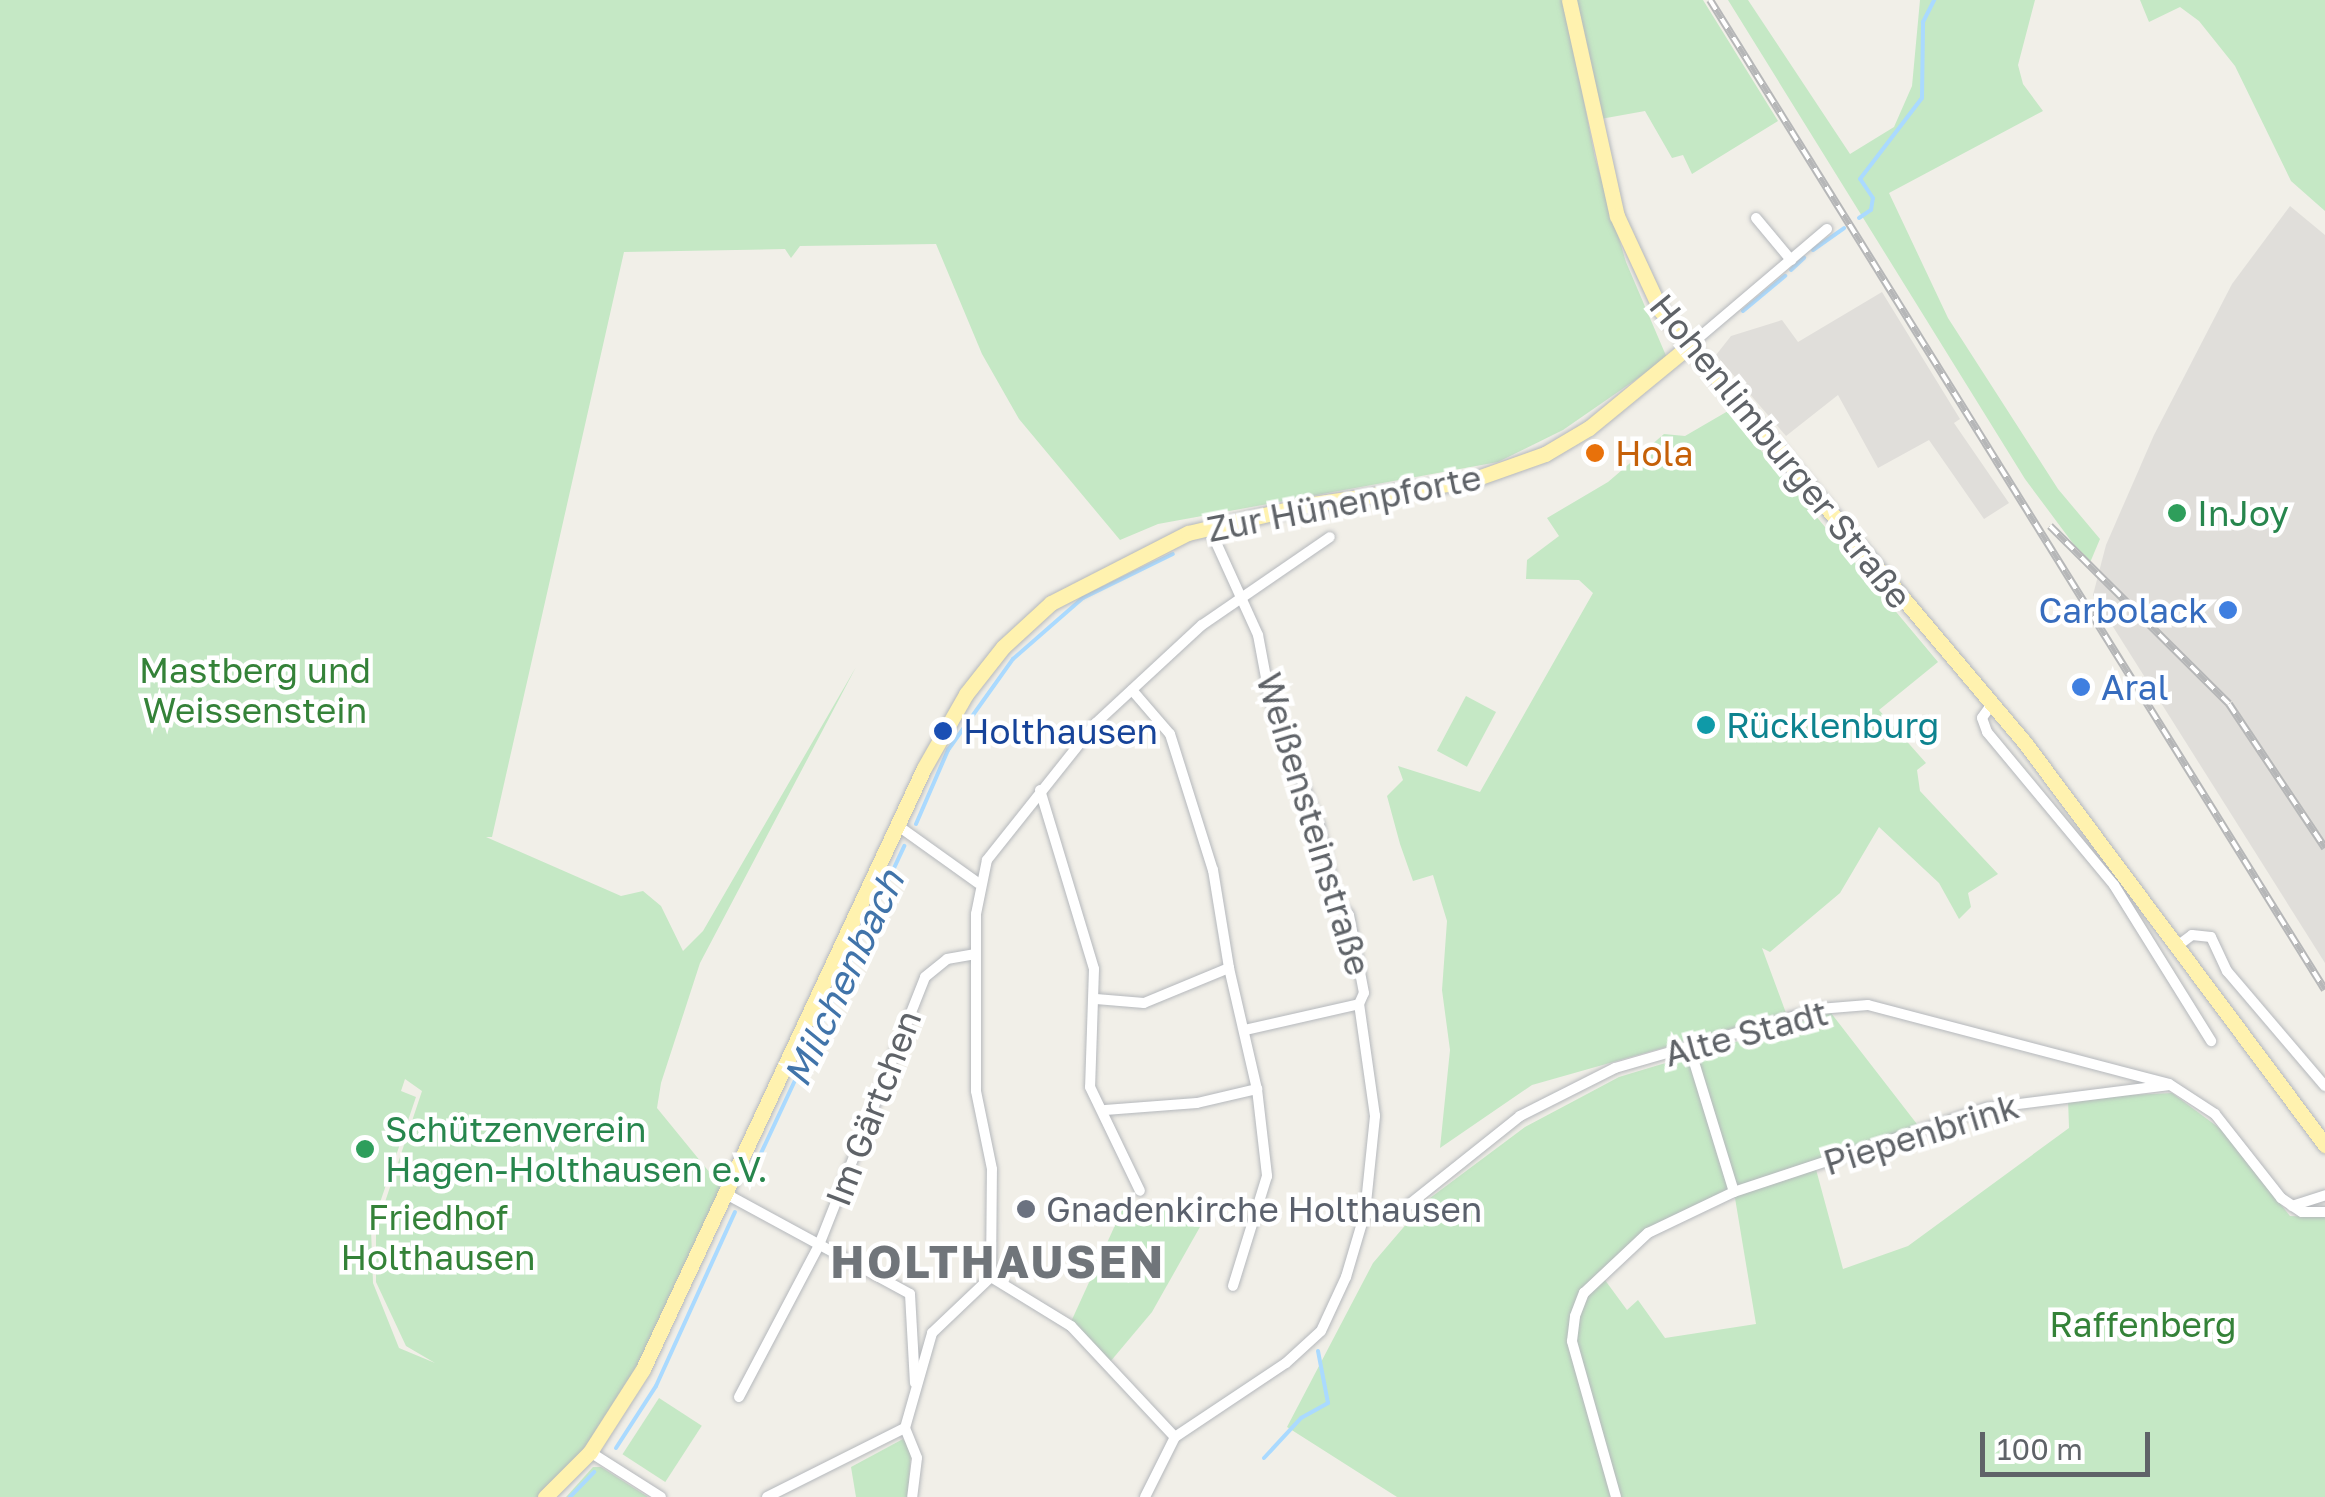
<!DOCTYPE html>
<meta charset="utf-8">
<style>
body{margin:0}
#map{position:relative;width:2325px;height:1497px;overflow:hidden;background:#f1efe8;font-family:"Golos Text",sans-serif}
div>[style]{position:absolute}
.industrial>*{inset:0;background:#e0deda}
.green>*{inset:0;background:#c5e8c5;transform-origin:0 0}
.stream>*{height:4px;margin:-2px;padding:0 2px;transform-origin:2px;border-radius:2px;background:#aadaff}
.roads{filter:drop-shadow(0 0 2px #b5b8bc) drop-shadow(0 0 2px #b5b8bc)}
.minor>*{height:10px;margin:-5px;padding:0 5px;transform-origin:5px;border-radius:5px;background:#fff}
.primary>*{height:15px;margin:-7.5px;padding:0 7.5px;transform-origin:7.5px;border-radius:7.5px;background:#fff2af}
.rail>*{height:8px;margin-top:-4px;transform-origin:0;background:repeating-linear-gradient(90deg,#fff 0 11px,#b6b7b8 0 22px);box-sizing:border-box;border-block:2px solid #b6b7b8}
.dots>*{width:28px;height:28px;translate:-50% -50%;box-sizing:border-box;border:5px solid #fff;border-radius:50%}
span{translate:-50% -50%;white-space:nowrap;text-align:center;line-height:1.15;-webkit-text-stroke:9px #fff;paint-order:stroke}
.street-label{font-size:35px;color:#5f6368}
.food-label{font-size:35px;color:#c56008}
.left{translate:0 -50%;text-align:left}
.leisure-label{font-size:35px;color:#27864d}
.shop-label{font-size:35px;color:#366cbe}
.right{translate:-100% -50%;text-align:right}
.park-label{font-size:35px;color:#348238}
.culture-label{font-size:35px;color:#0d838f}
.transit-label{font-size:35px;color:#164399}
.worship-label{font-size:35px;color:#5b616d}
.water-label{font-size:38px;color:#4174aa;font-style:italic}
.district-label{font-size:45px;color:#70757a;font-weight:700;letter-spacing:2.5px}
.scale{position:absolute;left:1980px;top:1432px;width:170px;height:45px;box-sizing:border-box;border:5px solid #5f6368;border-top:0;padding-left:12px;font-size:30px;line-height:35px;white-space:nowrap;color:#5f6368;-webkit-text-stroke:8px #fff;paint-order:stroke}
</style>
<div id="map">
<div class="industrial">
<div style="clip-path:polygon(2290px 206px,2325px 235px,2325px 963px,2093px 595px,2106px 545px,2154px 435px,2232px 284px)"></div>
<div style="clip-path:polygon(1882px 292px,1960px 419px,1954px 423px,2009px 503px,1984px 519px,1929px 440px,1878px 468px,1838px 395px,1786px 436px,1716px 355px,1731px 336px,1782px 320px,1798px 342px)"></div>
</div>
<div class="green">
<div style="clip-path:polygon(evenodd,0 0,1564px 0,1595px 158px,1626px 262px,1667px 358px,1563px 430px,1498px 462px,1158px 524px,1120px 540px,1019px 419px,982px 354px,936px 244px,800px 246px,791px 258px,785px 249px,624px 252px,492px 837px,486px 837px,621px 896px,643px 891px,661px 906px,683px 951px,703px 931px,856px 667px,700px 963px,661px 1083px,657px 1108px,728px 1195px,643px 1369px,552px 1491px,556px 1497px,0 1497px,0 0,405px 1079px,422px 1091px,376px 1229px,376px 1282px,406px 1346px,435px 1363px,399px 1348px,373px 1283px,371px 1229px,416px 1097px,401px 1091px,405px 1079px)"></div>
<div style="clip-path:polygon(1569px 0,1703px 0,1778px 121px,1692px 174px,1683px 155px,1672px 158px,1645px 111px,1595px 120px)"></div>
<div style="clip-path:polygon(1728px 0,1748px 0,1850px 154px,1894px 127px,1912px 86px,1920px 0,2035px 0,2018px 65px,2023px 84px,2043px 111px,1889px 193px,1948px 318px,2058px 489px,2100px 539px,2089px 565px,2025px 479px)"></div>
<div style="clip-path:polygon(2140px 0,2325px 0,2325px 211px,2291px 181px,2235px 66px,2199px 21px,2180px 7px,2149px 22px)"></div>
<div style="clip-path:polygon(1728px 411px,1938px 662px,1879px 710px,1926px 763px,1917px 770px,1920px 791px,1998px 874px,1968px 893px,1971px 907px,1959px 919px,1939px 883px,1879px 827px,1840px 893px,1770px 952px,1762px 948px,1786px 1013px,1532px 1085px,1440px 1148px,1450px 1050px,1442px 990px,1447px 921px,1433px 875px,1413px 881px,1400px 844px,1387px 796px,1403px 780px,1398px 766px,1480px 792px,1593px 593px,1579px 580px,1526px 579px,1527px 560px,1559px 536px,1547px 518px,1608px 482px,1664px 434px,1685px 436px)"></div>
<div style="left:1466px;top:696px;width:34px;height:62px;rotate:28deg"></div>
<div style="clip-path:polygon(evenodd,1831px 1013px,1920px 1128px,1814px 1162px,1843px 1269px,1908px 1246px,2069px 1128px,2068px 1098px,2172px 1093px,2222px 1130px,2290px 1216px,2325px 1217px,2325px 1497px,1397px 1497px,1287px 1427px,1373px 1263px,1426px 1201px,1525px 1127px,1619px 1077px,1831px 1013px,1734px 1192px,1756px 1324px,1665px 1338px,1638px 1300px,1627px 1310px,1602px 1276px,1648px 1233px,1734px 1192px)"></div>
<div style="clip-path:polygon(1127px 1199px,1205px 1218px,1152px 1312px,1110px 1362px,1070px 1324px)"></div>
<div style="left:659px;top:1398px;width:51px;height:67px;rotate:33deg"></div>
<div style="clip-path:polygon(903px 1439px,911px 1449px,908px 1497px,856px 1497px,851px 1467px)"></div>
<div style="clip-path:polygon(593px 1467px,601px 1467px,648px 1497px,566px 1497px)"></div>
</div>
<div class="stream">
<div style="left:1859px;top:218px;width:14px;rotate:-34deg"></div>
<div style="left:1871px;top:210px;width:12px;rotate:-81deg"></div>
<div style="left:1873px;top:198px;width:23px;rotate:-124deg"></div>
<div style="left:1860px;top:179px;width:102px;rotate:-52.6deg"></div>
<div style="left:1922px;top:98px;width:76px;rotate:-89.2deg"></div>
<div style="left:1923px;top:22px;width:25px;rotate:-63deg"></div>
<div style="left:1813px;top:250px;width:38px;rotate:-35deg"></div>
<div style="left:1791px;top:270px;width:18px;rotate:-43deg"></div>
<div style="left:1743px;top:311px;width:55px;rotate:-39.8deg"></div>
<div style="left:916px;top:824px;width:81px;rotate:-66.6deg"></div>
<div style="left:948px;top:750px;width:112px;rotate:-54.5deg"></div>
<div style="left:1013px;top:659px;width:93px;rotate:-41.1deg"></div>
<div style="left:1083px;top:598px;width:100px;rotate:-26.1deg"></div>
<div style="left:756px;top:1164px;width:351px;rotate:-65deg"></div>
<div style="left:616px;top:1448px;width:74px;rotate:-57.2deg"></div>
<div style="left:656px;top:1386px;width:191px;rotate:-65.6deg"></div>
<div style="left:1264px;top:1458px;width:54px;rotate:-47.2deg"></div>
<div style="left:1301px;top:1418px;width:31px;rotate:-29deg"></div>
<div style="left:1328px;top:1403px;width:53px;rotate:-100.9deg"></div>
<div style="left:570px;top:1497px;width:35px;rotate:-46deg"></div>
</div>
<div class="roads">
<div class="minor">
<div style="left:1756px;top:218px;width:55px;rotate:50.2deg"></div>
<div style="left:1689px;top:346px;width:181px;rotate:-40.3deg"></div>
<div style="left:1132px;top:690px;width:58px;rotate:49.2deg"></div>
<div style="left:1170px;top:734px;width:143px;rotate:72.5deg"></div>
<div style="left:1213px;top:870px;width:99px;rotate:80.7deg"></div>
<div style="left:1992px;top:704px;width:17px;rotate:126deg"></div>
<div style="left:1982px;top:718px;width:15px;rotate:70deg"></div>
<div style="left:1987px;top:732px;width:199px;rotate:50.3deg"></div>
<div style="left:2114px;top:885px;width:184px;rotate:58.1deg"></div>
<div style="left:1040px;top:790px;width:187px;rotate:73.2deg"></div>
<div style="left:1094px;top:969px;width:118px;rotate:91.9deg"></div>
<div style="left:1090px;top:1087px;width:115px;rotate:64.3deg"></div>
<div style="left:897px;top:825px;width:100px;rotate:35.6deg"></div>
<div style="left:2180px;top:944px;width:15px;rotate:-37deg"></div>
<div style="left:2192px;top:935px;width:19px;rotate:6deg"></div>
<div style="left:2211px;top:937px;width:38px;rotate:65deg"></div>
<div style="left:2227px;top:971px;width:151px;rotate:49.6deg"></div>
<div style="left:1096px;top:999px;width:48px;rotate:4.8deg"></div>
<div style="left:1144px;top:1003px;width:92px;rotate:-22.4deg"></div>
<div style="left:1229px;top:968px;width:124px;rotate:77deg"></div>
<div style="left:1257px;top:1089px;width:88px;rotate:83.4deg"></div>
<div style="left:1267px;top:1176px;width:115px;rotate:107.2deg"></div>
<div style="left:1245px;top:1030px;width:117px;rotate:-12.8deg"></div>
<div style="left:1105px;top:1110px;width:92px;rotate:-4.4deg"></div>
<div style="left:1197px;top:1103px;width:62px;rotate:-13.1deg"></div>
<div style="left:1734px;top:1192px;width:267px;rotate:-18.4deg"></div>
<div style="left:1987px;top:1108px;width:183px;rotate:-7.2deg"></div>
<div style="left:728px;top:1195px;width:207px;rotate:28.5deg"></div>
<div style="left:910px;top:1294px;width:89px;rotate:86.8deg"></div>
<div style="left:2292px;top:1206px;width:35px;rotate:-18deg"></div>
<div style="left:1365px;top:1213px;width:31px;rotate:4deg"></div>
<div style="left:1396px;top:1215px;width:159px;rotate:-38.6deg"></div>
<div style="left:1520px;top:1116px;width:106px;rotate:-26.8deg"></div>
<div style="left:1615px;top:1068px;width:212px;rotate:-16.1deg"></div>
<div style="left:1819px;top:1009px;width:49px;rotate:-4.7deg"></div>
<div style="left:1868px;top:1005px;width:311px;rotate:14.7deg"></div>
<div style="left:2169px;top:1084px;width:55px;rotate:33.1deg"></div>
<div style="left:2215px;top:1114px;width:107px;rotate:51.8deg"></div>
<div style="left:2281px;top:1198px;width:25px;rotate:34deg"></div>
<div style="left:2302px;top:1212px;width:23px"></div>
<div style="left:991px;top:1277px;width:94px;rotate:31.5deg"></div>
<div style="left:1071px;top:1326px;width:152px;rotate:46.9deg"></div>
<div style="left:739px;top:1397px;width:172px;rotate:-62.2deg"></div>
<div style="left:819px;top:1245px;width:288px;rotate:-68.4deg"></div>
<div style="left:925px;top:977px;width:28px;rotate:-39deg"></div>
<div style="left:947px;top:959px;width:29px;rotate:-10deg"></div>
<div style="left:905px;top:1428px;width:99px;rotate:-74.1deg"></div>
<div style="left:932px;top:1333px;width:81px;rotate:-43.5deg"></div>
<div style="left:991px;top:1277px;width:108px;rotate:-89.5deg"></div>
<div style="left:992px;top:1169px;width:80px;rotate:-101.6deg"></div>
<div style="left:976px;top:1091px;width:177px;rotate:-90deg"></div>
<div style="left:976px;top:914px;width:55px;rotate:-78.5deg"></div>
<div style="left:987px;top:860px;width:175px;rotate:-51.5deg"></div>
<div style="left:1096px;top:723px;width:144px;rotate:-42.8deg"></div>
<div style="left:1202px;top:625px;width:155px;rotate:-34.5deg"></div>
<div style="left:905px;top:1428px;width:32px;rotate:68deg"></div>
<div style="left:917px;top:1458px;width:39px;rotate:97deg"></div>
<div style="left:590px;top:1452px;width:84px;rotate:32.4deg"></div>
<div style="left:767px;top:1497px;width:154px;rotate:-26.6deg"></div>
<div style="left:1145px;top:1497px;width:67px;rotate:-63.4deg"></div>
<div style="left:1175px;top:1437px;width:133px;rotate:-33.7deg"></div>
<div style="left:1286px;top:1363px;width:47px;rotate:-42.4deg"></div>
<div style="left:1321px;top:1331px;width:60px;rotate:-65.2deg"></div>
<div style="left:1346px;top:1277px;width:67px;rotate:-73.5deg"></div>
<div style="left:1365px;top:1213px;width:98px;rotate:-84.1deg"></div>
<div style="left:1375px;top:1116px;width:113px;rotate:-98.1deg"></div>
<div style="left:1359px;top:1004px;width:12px;rotate:-66deg"></div>
<div style="left:1364px;top:993px;width:79px;rotate:-100.9deg"></div>
<div style="left:1349px;top:915px;width:20px;rotate:-131deg"></div>
<div style="left:1336px;top:900px;width:77px;rotate:-102.8deg"></div>
<div style="left:1319px;top:825px;width:135px;rotate:-111.3deg"></div>
<div style="left:1270px;top:699px;width:65px;rotate:-100.6deg"></div>
<div style="left:1258px;top:635px;width:119px;rotate:-114.4deg"></div>
<div style="left:1616px;top:1497px;width:162px;rotate:-105.8deg"></div>
<div style="left:1572px;top:1341px;width:25px;rotate:-83deg"></div>
<div style="left:1575px;top:1316px;width:25px;rotate:-69deg"></div>
<div style="left:1584px;top:1293px;width:88px;rotate:-43.2deg"></div>
<div style="left:1648px;top:1233px;width:95px;rotate:-25.5deg"></div>
<div style="left:1734px;top:1192px;width:150px;rotate:-107.1deg"></div>
</div>
<div class="primary">
<div style="left:1569px;top:0;width:221px;rotate:77.5deg"></div>
<div style="left:1617px;top:216px;width:105px;rotate:65.1deg"></div>
<div style="left:1661px;top:311px;width:565px;rotate:49.88deg"></div>
<div style="left:2025px;top:743px;width:502px;rotate:53.27deg"></div>
<div style="left:545px;top:1497px;width:64px;rotate:-45deg"></div>
<div style="left:590px;top:1452px;width:98px;rotate:-57.4deg"></div>
<div style="left:643px;top:1369px;width:663px;rotate:-64.94deg"></div>
<div style="left:924px;top:768px;width:85px;rotate:-60.4deg"></div>
<div style="left:966px;top:694px;width:60px;rotate:-51.8deg"></div>
<div style="left:1003px;top:647px;width:65px;rotate:-42.5deg"></div>
<div style="left:1051px;top:603px;width:154px;rotate:-27.1deg"></div>
<div style="left:1188px;top:533px;width:121px;rotate:-13.3deg"></div>
<div style="left:1306px;top:505px;width:165px;rotate:-8.4deg"></div>
<div style="left:1469px;top:481px;width:81px;rotate:-19.6deg"></div>
<div style="left:1545px;top:454px;width:51px;rotate:-30.6deg"></div>
<div style="left:1589px;top:428px;width:129px;rotate:-39.4deg"></div>
</div>
</div>
<div class="rail">
<div style="left:1710px;top:0;width:1165px;rotate:58.15deg"></div>
<div style="left:2050px;top:526px;width:252px;rotate:44.8deg"></div>
<div style="left:2229px;top:704px;width:173px;rotate:56.3deg"></div>
</div>
<div class="dots">
<div style="left:1595px;top:453px;background:#e8710a"></div>
<div style="left:2177px;top:513px;background:#2e9e5b"></div>
<div style="left:2228px;top:610px;background:#3f7fe0"></div>
<div style="left:2081px;top:687px;background:#3f7fe0"></div>
<div style="left:1706px;top:725px;background:#0f9aa8"></div>
<div style="left:943px;top:731px;background:#1a4fb4"></div>
<div style="left:365px;top:1149px;background:#2e9e5b"></div>
<div style="left:1026px;top:1209px;background:#6b7280"></div>
</div>
<div class="street-label">
<span style="left:1781px;top:451px;rotate:51deg">Hohenlimburger Straße</span>
<span style="left:1344px;top:503px;rotate:-11deg">Zur Hünenpforte</span>
<span style="left:1314px;top:824px;rotate:73deg">Weißensteinstraße</span>
<span style="left:1746px;top:1033px;rotate:-15deg">Alte Stadt</span>
<span style="left:873px;top:1108px;rotate:-69deg">Im Gärtchen</span>
<span style="left:1921px;top:1134px;rotate:-17deg">Piepenbrink</span>
</div>
<div class="food-label">
<span class="left" style="left:1615px;top:453px">Hola</span>
</div>
<div class="leisure-label">
<span class="left" style="left:2197px;top:513px">InJoy</span>
<span class="left" style="left:385px;top:1149px">Schützenverein<br>Hagen-Holthausen e.V.</span>
</div>
<div class="shop-label">
<span class="right" style="left:2208px;top:610px">Carbolack</span>
<span class="left" style="left:2101px;top:687px">Aral</span>
</div>
<div class="park-label">
<span style="left:255px;top:690px">Mastberg und<br>Weissenstein</span>
<span style="left:438px;top:1237px">Friedhof<br>Holthausen</span>
<span style="left:2143px;top:1324px">Raffenberg</span>
</div>
<div class="culture-label">
<span class="left" style="left:1726px;top:725px">Rücklenburg</span>
</div>
<div class="transit-label">
<span class="left" style="left:963px;top:731px">Holthausen</span>
</div>
<div class="worship-label">
<span class="left" style="left:1046px;top:1209px">Gnadenkirche Holthausen</span>
</div>
<div class="water-label">
<span style="left:843px;top:978px;rotate:-65deg">Milchenbach</span>
</div>
<div class="district-label">
<span style="left:998px;top:1262px">HOLTHAUSEN</span>
</div>
<div class="scale">100 m</div>
</div>
